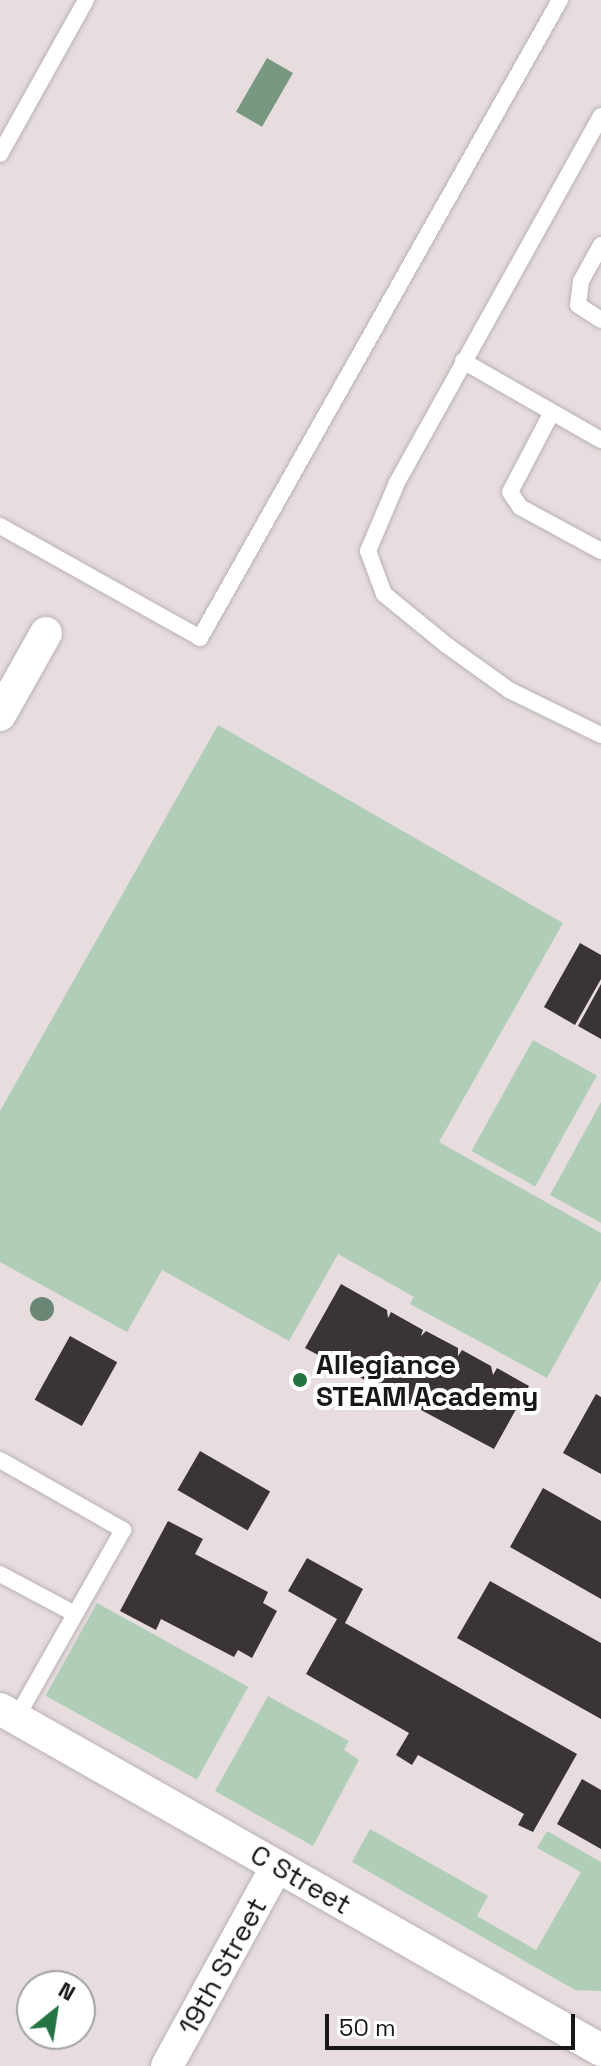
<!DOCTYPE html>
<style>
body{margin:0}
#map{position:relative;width:601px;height:2066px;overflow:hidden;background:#e7ddde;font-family:"Space Grotesk",sans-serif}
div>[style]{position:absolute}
.green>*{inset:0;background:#b0cdb8;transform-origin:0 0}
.water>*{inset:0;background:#789881;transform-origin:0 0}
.building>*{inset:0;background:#3b3434;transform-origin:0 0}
.roads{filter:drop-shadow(0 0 2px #b9b0b1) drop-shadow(0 0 2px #b9b0b1)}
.lane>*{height:16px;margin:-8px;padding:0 8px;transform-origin:8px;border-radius:8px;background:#fff}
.street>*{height:32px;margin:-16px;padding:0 16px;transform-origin:16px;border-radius:16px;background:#fff}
.trees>*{width:24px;height:24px;margin:-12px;border-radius:50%;background:#6a8674}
.dots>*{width:22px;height:22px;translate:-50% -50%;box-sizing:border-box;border:4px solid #fff;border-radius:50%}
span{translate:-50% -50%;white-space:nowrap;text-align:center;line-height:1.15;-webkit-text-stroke:8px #fff;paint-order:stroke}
.poi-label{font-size:28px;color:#191616;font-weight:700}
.left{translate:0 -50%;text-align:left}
.street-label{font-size:28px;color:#191616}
.north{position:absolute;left:16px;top:1970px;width:80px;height:80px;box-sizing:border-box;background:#fff;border:2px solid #a3a2a2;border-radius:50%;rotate:30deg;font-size:22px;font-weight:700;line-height:32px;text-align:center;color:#191616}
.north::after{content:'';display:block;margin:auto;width:28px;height:36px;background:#247343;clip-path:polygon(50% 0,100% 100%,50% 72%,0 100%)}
.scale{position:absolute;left:325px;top:2014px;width:250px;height:36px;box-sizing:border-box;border:4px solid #191616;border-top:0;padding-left:10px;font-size:24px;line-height:28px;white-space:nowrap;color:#191616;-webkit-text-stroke:6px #fff;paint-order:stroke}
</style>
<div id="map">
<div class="green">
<div style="clip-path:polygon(218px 725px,563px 923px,439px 1142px,601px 1233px,601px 1280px,547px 1378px,410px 1304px,414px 1297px,338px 1254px,289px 1341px,162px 1270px,127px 1332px,0 1262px,0 1111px)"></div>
<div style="left:533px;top:1040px;width:73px;height:127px;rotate:29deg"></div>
<div style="clip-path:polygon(601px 1102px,601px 1223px,550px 1195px)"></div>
<div style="left:97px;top:1603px;width:173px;height:106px;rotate:29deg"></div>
<div style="clip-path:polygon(268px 1696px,349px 1741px,344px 1750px,359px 1760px,313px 1846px,215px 1791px)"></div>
<div style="clip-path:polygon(370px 1829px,488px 1896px,477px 1916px,536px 1950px,581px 1872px,537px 1848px,547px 1831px,601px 1862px,601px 1991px,575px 1990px,352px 1862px)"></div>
</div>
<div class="water">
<div style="left:267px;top:58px;width:30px;height:62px;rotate:30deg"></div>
</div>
<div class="building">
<div style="clip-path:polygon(580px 943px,601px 955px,601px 979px,575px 1025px,544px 1007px)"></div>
<div style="clip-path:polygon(601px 984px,601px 1039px,578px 1026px)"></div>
<div style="clip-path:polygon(341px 1284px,387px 1310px,388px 1318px,391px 1312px,423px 1330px,421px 1336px,426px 1331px,458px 1348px,458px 1356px,462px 1350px,491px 1366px,493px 1375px,497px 1368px,529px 1386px,494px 1449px,305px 1348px)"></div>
<div style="left:70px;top:1336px;width:54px;height:73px;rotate:29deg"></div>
<div style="clip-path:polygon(596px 1394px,601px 1397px,601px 1474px,563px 1453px)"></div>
<div style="left:200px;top:1451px;width:81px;height:45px;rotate:30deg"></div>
<div style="clip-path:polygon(543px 1488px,601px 1521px,601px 1599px,510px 1547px)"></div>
<div style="clip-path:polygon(168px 1521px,203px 1539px,195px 1554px,268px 1592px,263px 1603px,277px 1611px,252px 1658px,238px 1650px,234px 1657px,161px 1619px,156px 1630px,120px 1611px)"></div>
<div style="clip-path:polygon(307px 1558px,363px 1589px,345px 1623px,577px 1754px,533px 1832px,518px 1825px,524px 1814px,418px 1755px,412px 1765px,396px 1755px,409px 1733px,306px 1674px,337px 1619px,288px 1591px)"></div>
<div style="clip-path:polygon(490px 1581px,601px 1643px,601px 1719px,457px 1638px)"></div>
<div style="clip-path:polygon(582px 1779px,601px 1790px,601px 1849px,557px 1824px)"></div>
</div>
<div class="roads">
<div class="lane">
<div style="left:601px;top:116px;width:422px;rotate:119.1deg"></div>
<div style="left:396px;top:485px;width:72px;rotate:113deg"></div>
<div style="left:368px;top:551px;width:46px;rotate:69.6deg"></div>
<div style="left:384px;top:594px;width:79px;rotate:39.3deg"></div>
<div style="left:445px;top:644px;width:79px;rotate:35.7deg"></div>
<div style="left:509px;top:690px;width:102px;rotate:26.1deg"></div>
<div style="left:0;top:154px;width:176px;rotate:-60.8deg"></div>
<div style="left:601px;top:245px;width:41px;rotate:119.1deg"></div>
<div style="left:581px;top:281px;width:24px;rotate:97deg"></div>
<div style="left:578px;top:305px;width:27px;rotate:33deg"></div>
<div style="left:463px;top:361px;width:159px;rotate:29.8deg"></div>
<div style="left:552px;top:412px;width:90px;rotate:117.7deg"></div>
<div style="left:510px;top:492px;width:18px;rotate:56deg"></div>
<div style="left:520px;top:507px;width:92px;rotate:28.5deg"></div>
<div style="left:0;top:526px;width:229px;rotate:29.2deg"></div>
<div style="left:200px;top:638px;width:733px;rotate:-60.57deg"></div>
<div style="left:0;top:1460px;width:142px;rotate:29.6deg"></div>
<div style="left:123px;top:1530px;width:216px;rotate:119.6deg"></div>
<div style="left:0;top:1574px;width:85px;rotate:28.1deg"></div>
</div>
<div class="street">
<div style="left:0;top:715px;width:94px;rotate:-60.7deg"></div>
<div style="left:0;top:1709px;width:691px;rotate:29.57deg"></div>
<div style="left:167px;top:2066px;width:228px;rotate:-61.2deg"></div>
</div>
</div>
<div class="trees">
<div style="left:42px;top:1309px"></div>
</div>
<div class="dots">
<div style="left:300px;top:1380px;background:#247343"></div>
</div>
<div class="poi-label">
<span class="left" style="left:316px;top:1380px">Allegiance<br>STEAM Academy</span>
</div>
<div class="street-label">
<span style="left:301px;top:1879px;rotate:30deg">C Street</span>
<span style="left:222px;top:1966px;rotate:-61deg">19th Street</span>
</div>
<div class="north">N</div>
<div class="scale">50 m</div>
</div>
